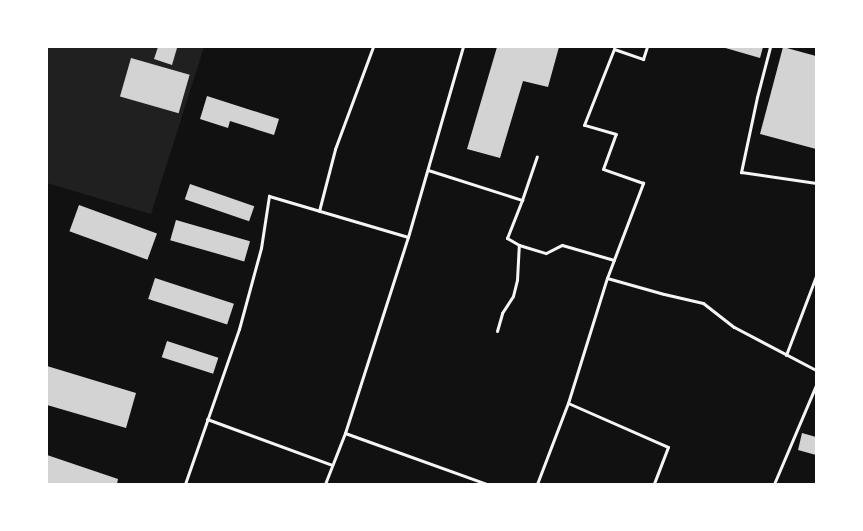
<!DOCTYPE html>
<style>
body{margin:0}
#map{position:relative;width:863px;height:531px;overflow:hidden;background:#111;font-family:"DejaVu Sans",sans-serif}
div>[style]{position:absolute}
.green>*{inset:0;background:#202020}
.building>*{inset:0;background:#d3d3d3;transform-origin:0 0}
.service>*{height:3px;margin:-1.5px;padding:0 1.5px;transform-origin:1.5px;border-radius:1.5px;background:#f5f5f5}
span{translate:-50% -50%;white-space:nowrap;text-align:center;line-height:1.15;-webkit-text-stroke:4px #fff;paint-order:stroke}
.frame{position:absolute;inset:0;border:48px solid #fff;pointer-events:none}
</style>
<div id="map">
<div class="green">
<div style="clip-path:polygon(47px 47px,204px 47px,151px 214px,47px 183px)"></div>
</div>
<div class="building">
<div style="clip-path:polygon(158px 47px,177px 48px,172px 65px,154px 59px)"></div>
<div style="clip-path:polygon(497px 47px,559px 47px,548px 87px,523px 81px,500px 158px,467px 149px)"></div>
<div style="clip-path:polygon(722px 47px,763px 47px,760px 58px)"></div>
<div style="clip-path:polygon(783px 47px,816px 56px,816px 149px,760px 134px)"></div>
<div style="left:131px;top:58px;width:61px;height:40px;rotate:16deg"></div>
<div style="clip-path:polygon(207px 96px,279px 119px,274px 135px,230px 121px,228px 128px,200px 119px)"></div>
<div style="left:190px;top:184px;width:68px;height:16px;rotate:19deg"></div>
<div style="left:79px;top:205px;width:83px;height:28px;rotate:20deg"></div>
<div style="left:176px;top:220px;width:77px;height:21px;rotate:16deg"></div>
<div style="left:155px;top:278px;width:83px;height:22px;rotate:18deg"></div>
<div style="left:167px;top:341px;width:54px;height:17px;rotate:18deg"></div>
<div style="clip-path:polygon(47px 366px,136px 393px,126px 428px,47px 405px)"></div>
<div style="clip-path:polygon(802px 433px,816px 437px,816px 455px,798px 450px)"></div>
<div style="clip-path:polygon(47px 455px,118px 479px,117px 484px,47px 483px)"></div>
</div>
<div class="service">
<div style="left:770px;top:47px;width:52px;rotate:104.6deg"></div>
<div style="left:757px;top:97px;width:77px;rotate:102deg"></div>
<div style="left:741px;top:172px;width:76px;rotate:8.3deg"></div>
<div style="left:428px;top:170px;width:99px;rotate:17.7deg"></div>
<div style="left:522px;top:200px;width:46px;rotate:-71.2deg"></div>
<div style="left:522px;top:200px;width:41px;rotate:111.5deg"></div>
<div style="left:507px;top:238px;width:14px;rotate:30deg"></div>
<div style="left:519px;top:245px;width:28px;rotate:17deg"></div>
<div style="left:546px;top:253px;width:18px;rotate:-27deg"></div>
<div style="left:562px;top:245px;width:54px;rotate:16.1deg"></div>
<div style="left:319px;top:211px;width:64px;rotate:-75.5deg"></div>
<div style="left:335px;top:149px;width:109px;rotate:-69.6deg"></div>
<div style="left:607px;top:278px;width:59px;rotate:15.7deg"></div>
<div style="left:664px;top:294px;width:40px;rotate:13deg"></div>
<div style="left:703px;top:303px;width:39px;rotate:38deg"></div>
<div style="left:734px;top:327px;width:93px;rotate:27.7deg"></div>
<div style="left:497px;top:331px;width:19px;rotate:-74deg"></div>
<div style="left:502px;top:313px;width:20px;rotate:-57deg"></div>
<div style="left:513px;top:296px;width:16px;rotate:-76deg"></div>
<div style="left:517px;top:280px;width:35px;rotate:-87deg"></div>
<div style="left:786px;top:355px;width:85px;rotate:-69.2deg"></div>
<div style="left:568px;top:403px;width:109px;rotate:23.7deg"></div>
<div style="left:668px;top:447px;width:40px;rotate:111deg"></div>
<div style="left:207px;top:419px;width:133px;rotate:20.2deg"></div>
<div style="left:345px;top:433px;width:151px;rotate:19.8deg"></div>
<div style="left:185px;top:484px;width:164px;rotate:-70.8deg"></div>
<div style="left:239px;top:329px;width:84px;rotate:-74.8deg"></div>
<div style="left:261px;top:248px;width:53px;rotate:-81.3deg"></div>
<div style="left:269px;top:196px;width:145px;rotate:16.4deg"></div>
<div style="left:325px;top:484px;width:55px;rotate:-68.6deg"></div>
<div style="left:345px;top:433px;width:206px;rotate:-72.2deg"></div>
<div style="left:408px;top:237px;width:198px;rotate:-73.9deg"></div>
<div style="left:537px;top:484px;width:87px;rotate:-69.1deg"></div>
<div style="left:568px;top:403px;width:131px;rotate:-72.7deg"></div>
<div style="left:607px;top:278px;width:102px;rotate:-69.2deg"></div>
<div style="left:643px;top:183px;width:42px;rotate:-160.7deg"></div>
<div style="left:603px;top:169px;width:37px;rotate:-70deg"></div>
<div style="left:616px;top:134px;width:33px;rotate:-164deg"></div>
<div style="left:584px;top:125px;width:82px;rotate:-68.5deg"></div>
<div style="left:614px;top:49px;width:31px;rotate:19deg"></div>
<div style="left:643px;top:59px;width:13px;rotate:-72deg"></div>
<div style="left:774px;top:484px;width:108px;rotate:-67deg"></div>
</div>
<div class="frame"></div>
</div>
